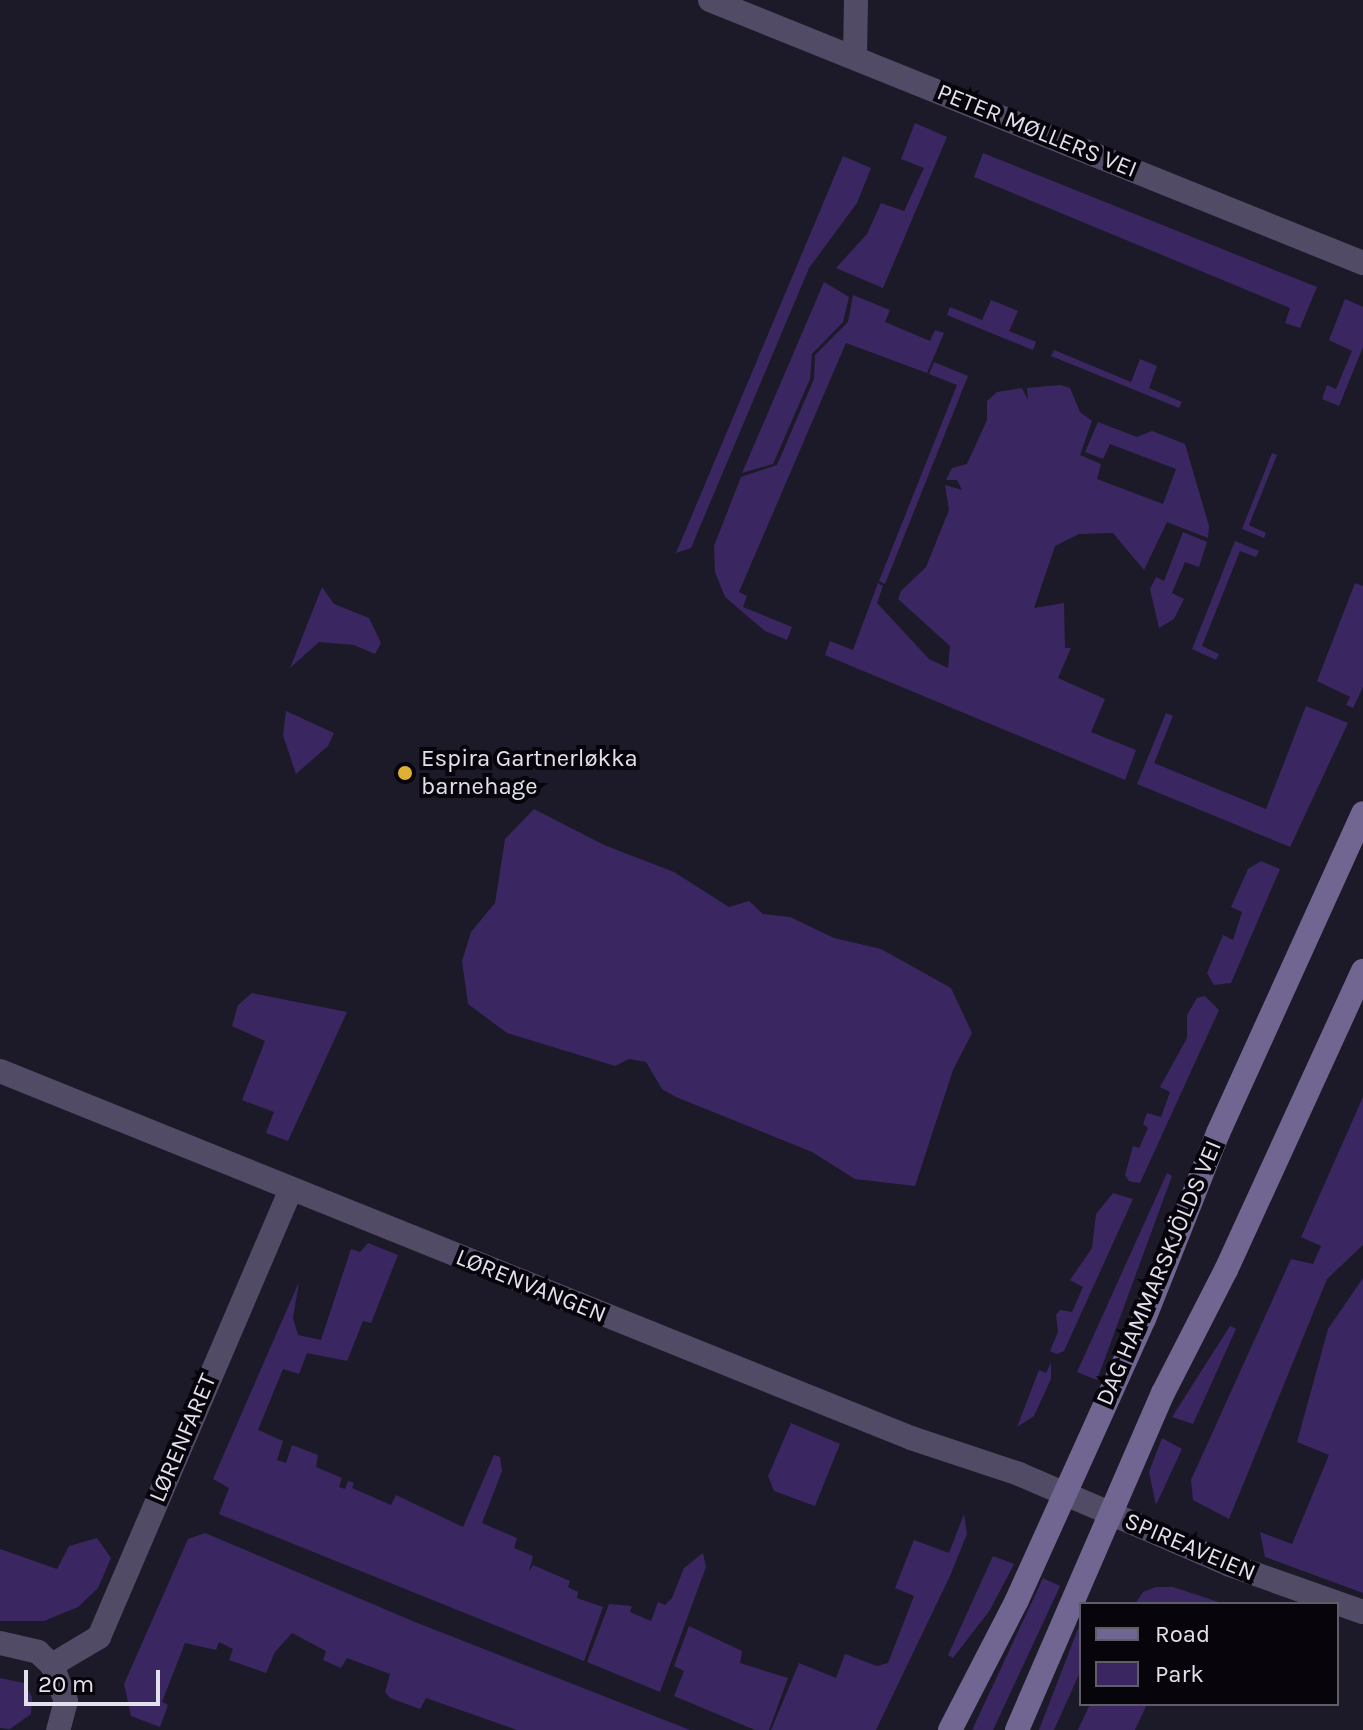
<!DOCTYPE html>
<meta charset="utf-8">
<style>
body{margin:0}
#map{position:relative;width:1363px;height:1730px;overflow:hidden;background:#1c1928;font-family:Karla,sans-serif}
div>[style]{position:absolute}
.green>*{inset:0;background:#3a2761;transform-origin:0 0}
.street>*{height:24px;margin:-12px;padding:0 12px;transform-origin:12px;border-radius:12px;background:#524b66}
.secondary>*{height:24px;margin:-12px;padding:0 12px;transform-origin:12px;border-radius:12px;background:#716691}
.dots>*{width:22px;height:22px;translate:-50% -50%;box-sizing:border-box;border:4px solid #07050b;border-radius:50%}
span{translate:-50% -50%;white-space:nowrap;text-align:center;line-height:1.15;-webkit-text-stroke:8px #07050b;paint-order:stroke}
.street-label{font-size:24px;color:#e2e0eb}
.poi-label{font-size:24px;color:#e2e0eb}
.left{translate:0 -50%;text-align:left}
.legend{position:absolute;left:1079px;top:1602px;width:260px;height:104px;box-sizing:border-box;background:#07050b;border:2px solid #5f5d65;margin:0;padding:10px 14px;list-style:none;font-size:24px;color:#e2e0eb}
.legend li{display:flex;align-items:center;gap:16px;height:40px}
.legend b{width:40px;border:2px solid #5f5d65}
.scale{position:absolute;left:24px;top:1670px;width:136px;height:36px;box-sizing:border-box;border:4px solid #e2e0eb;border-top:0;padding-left:10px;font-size:24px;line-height:28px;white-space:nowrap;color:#e2e0eb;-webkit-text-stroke:6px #07050b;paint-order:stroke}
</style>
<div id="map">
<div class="green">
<div style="clip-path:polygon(915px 123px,947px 137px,883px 288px,836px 268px,867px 234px,881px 203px,904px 211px,924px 168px,901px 159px)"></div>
<div style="clip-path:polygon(983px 153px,1317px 287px,1300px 328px,1285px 323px,1290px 308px,974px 177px)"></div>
<div style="clip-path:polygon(843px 156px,871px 168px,857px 203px,809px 268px,691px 548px,676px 553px)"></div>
<div style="clip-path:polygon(824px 282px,849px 297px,843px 322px,812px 354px,810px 379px,773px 464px,742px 473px)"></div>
<div style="clip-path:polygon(853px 295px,890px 310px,885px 322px,930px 341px,935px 330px,944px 333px,927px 373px,846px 343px,739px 592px,747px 596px,743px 607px,792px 627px,787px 640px,765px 631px,725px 597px,715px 572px,714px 546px,741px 477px,777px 465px,814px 379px,815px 355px,848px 322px)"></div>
<div style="clip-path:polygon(1345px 299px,1363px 307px,1363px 347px,1339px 406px,1322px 399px,1327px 385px,1336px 389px,1352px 351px,1329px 340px)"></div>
<div style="clip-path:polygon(991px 300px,1018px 311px,1009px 331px,1036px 342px,1033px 350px,947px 315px,950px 307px,982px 320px)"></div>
<div style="clip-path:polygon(1054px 350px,1131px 382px,1140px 359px,1157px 366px,1149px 388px,1182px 402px,1179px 408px,1051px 356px)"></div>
<div style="clip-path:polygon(934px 362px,968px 376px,885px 584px,879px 581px,957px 385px,929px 374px)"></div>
<div style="clip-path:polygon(1060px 385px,1070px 388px,1080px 412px,1092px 421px,1080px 455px,1101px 464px,1097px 479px,1163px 504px,1176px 469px,1110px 444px,1103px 459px,1085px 452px,1098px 422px,1137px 437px,1152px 431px,1185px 444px,1209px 526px,1208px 538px,1167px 522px,1144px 570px,1113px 533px,1079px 534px,1055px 546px,1034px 608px,1064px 603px,1065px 648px,1071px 648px,1058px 678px,1105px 699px,1091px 732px,1136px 750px,1125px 780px,825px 655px,830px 641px,853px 650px,878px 583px,883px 586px,877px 603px,929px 659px,948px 668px,950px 646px,898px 599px,901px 591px,926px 567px,949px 510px,945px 485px,962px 490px,957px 480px,946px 480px,952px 468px,967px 464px,987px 420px,987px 401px,997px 392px,1022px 388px,1028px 400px,1027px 388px)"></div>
<div style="clip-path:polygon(1272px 453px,1277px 455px,1249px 525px,1266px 533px,1264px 538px,1242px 529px)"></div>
<div style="clip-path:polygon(1183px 532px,1207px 542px,1199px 567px,1185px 562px,1172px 593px,1184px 599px,1174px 619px,1159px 628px,1150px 589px,1156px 577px,1164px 581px)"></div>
<div style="clip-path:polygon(1235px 541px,1259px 551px,1256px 557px,1240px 551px,1202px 646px,1219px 654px,1216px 660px,1192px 649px)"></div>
<div style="clip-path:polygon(1355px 583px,1363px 586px,1363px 687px,1353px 708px,1346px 705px,1350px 697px,1317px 681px)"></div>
<div style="clip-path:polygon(322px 587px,334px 604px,369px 618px,381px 643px,375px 654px,354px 645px,319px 642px,290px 668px)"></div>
<div style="clip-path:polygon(1306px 706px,1348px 723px,1290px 847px,1137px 784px,1166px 713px,1173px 716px,1154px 763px,1266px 809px)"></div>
<div style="clip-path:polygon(286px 711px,334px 733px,328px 746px,296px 774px,283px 735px)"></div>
<div style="clip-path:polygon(534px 809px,604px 845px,674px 872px,729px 907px,749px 901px,763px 914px,790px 917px,834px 938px,881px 949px,951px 988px,972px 1033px,953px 1070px,915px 1186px,855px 1179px,812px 1152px,676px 1097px,662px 1089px,646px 1062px,629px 1059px,615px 1066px,507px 1033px,468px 1004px,462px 961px,471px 932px,495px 903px,505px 839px)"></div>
<div style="clip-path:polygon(1261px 861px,1280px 869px,1231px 983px,1214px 985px,1207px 973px,1223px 935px,1233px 940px,1242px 912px,1231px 907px,1248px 869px)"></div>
<div style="clip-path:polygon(252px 993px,347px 1012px,288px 1141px,266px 1133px,274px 1112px,242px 1100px,265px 1041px,232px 1026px,238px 1005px)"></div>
<div style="clip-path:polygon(1205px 996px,1219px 1010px,1140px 1183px,1129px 1181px,1125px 1175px,1133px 1146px,1139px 1148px,1148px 1128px,1143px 1124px,1147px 1113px,1161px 1117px,1170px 1092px,1160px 1087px,1187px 1038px,1187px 1015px,1197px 998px)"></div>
<div style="clip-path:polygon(1363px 1097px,1363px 1245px,1327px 1279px,1229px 1519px,1193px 1500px,1191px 1480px,1291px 1259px,1313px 1264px,1321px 1246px,1301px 1237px)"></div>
<div style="clip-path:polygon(1167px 1173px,1172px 1176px,1097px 1380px,1077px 1372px)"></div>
<div style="clip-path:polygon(1113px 1193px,1133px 1199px,1064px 1351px,1057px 1354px,1050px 1351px,1058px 1332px,1056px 1315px,1060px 1310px,1072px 1312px,1083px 1287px,1070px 1280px,1092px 1248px,1096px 1214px)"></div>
<div style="clip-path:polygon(368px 1243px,398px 1255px,371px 1323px,363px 1321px,347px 1361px,307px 1353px,299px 1374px,283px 1369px,258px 1430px,283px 1441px,277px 1460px,286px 1463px,292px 1445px,318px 1455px,316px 1467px,342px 1478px,339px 1487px,345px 1489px,348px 1481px,354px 1483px,352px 1488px,391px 1505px,396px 1495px,463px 1527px,460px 1534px,494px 1455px,500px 1457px,502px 1471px,482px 1523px,517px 1538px,514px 1548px,533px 1556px,529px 1572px,533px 1565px,570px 1581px,568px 1587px,578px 1592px,577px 1598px,603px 1607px,584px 1661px,219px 1514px,229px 1488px,213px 1479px,299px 1282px,293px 1318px,298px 1335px,321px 1340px,351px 1249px,360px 1252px)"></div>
<div style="clip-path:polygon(1363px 1278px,1363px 1593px,1265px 1557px,1260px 1532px,1292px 1544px,1329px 1455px,1297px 1442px,1328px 1329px)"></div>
<div style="clip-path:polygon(1230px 1326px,1236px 1329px,1193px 1424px,1172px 1417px)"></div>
<div style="clip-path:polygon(1051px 1362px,1051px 1379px,1034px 1416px,1017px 1427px,1039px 1370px,1046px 1373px)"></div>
<div style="clip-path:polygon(791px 1423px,840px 1444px,815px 1506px,774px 1491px,768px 1476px)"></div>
<div style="clip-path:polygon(1162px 1438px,1182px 1449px,1156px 1505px,1149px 1472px)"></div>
<div style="clip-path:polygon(964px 1514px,967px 1534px,950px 1576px,876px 1730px,771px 1730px,799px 1663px,836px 1678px,845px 1654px,877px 1666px,888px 1663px,914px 1596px,895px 1588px,914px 1540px,949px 1553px)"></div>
<div style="clip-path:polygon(205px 1533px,415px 1622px,690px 1730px,517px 1730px,426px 1698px,420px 1709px,390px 1698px,385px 1692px,390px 1674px,347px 1658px,341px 1668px,323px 1660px,326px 1651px,292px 1633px,275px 1652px,266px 1673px,229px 1660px,233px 1649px,219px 1642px,216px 1650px,185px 1643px,162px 1702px,168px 1705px,160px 1727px,131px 1716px,124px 1684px,188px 1539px)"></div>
<div style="clip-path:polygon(97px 1538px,111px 1558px,98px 1588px,78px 1607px,44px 1621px,0 1621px,0 1549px,57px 1569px,69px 1546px)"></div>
<div style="clip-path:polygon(703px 1553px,706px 1567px,660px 1692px,587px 1662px,609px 1604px,632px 1606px,630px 1612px,651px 1621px,658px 1602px,665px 1605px,672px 1598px,684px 1568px)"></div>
<div style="clip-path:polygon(993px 1556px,1014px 1564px,990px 1610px,953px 1658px,948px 1655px)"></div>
<div style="left:1043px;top:1578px;width:19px;height:167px;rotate:25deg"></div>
<div style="clip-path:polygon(1156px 1587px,1173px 1587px,1225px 1604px,1135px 1604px,1143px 1592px)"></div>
<div style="clip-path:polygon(1081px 1621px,1081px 1670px,1054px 1730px,1039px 1730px)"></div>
<div style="clip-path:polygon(689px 1626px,742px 1651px,740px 1663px,788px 1678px,769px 1730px,755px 1730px,674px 1696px,684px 1671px,674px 1666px)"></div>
<div style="clip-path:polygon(0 1678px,24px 1683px,32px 1697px,31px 1714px,10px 1729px,0 1728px)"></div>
<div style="clip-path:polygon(1090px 1704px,1147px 1704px,1135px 1730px,1078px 1730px)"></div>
</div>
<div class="street">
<div style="left:710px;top:0;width:704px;rotate:21.94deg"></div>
<div style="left:855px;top:57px;width:57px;rotate:-89deg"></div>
<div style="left:0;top:1071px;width:982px;rotate:21.94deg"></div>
<div style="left:911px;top:1438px;width:114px;rotate:18.4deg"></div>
<div style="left:1019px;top:1474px;width:230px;rotate:23.3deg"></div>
<div style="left:1230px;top:1565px;width:141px;rotate:19.5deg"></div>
<div style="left:0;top:1643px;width:39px;rotate:13deg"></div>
<div style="left:38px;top:1652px;width:19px;rotate:43deg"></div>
<div style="left:52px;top:1665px;width:39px;rotate:69deg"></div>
<div style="left:66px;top:1701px;width:30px;rotate:105deg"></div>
<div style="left:52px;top:1665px;width:55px;rotate:-30.8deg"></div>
<div style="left:99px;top:1637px;width:487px;rotate:-66.8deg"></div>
</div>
<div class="secondary">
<div style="left:950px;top:1730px;width:146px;rotate:-62.7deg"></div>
<div style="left:1017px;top:1600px;width:308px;rotate:-65.7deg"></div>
<div style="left:1144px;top:1319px;width:200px;rotate:-68.3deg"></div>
<div style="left:1218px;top:1133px;width:351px;rotate:-65.6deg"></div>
<div style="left:1017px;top:1730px;width:367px;rotate:-66.6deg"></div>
<div style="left:1163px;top:1393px;width:138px;rotate:-62.9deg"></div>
<div style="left:1226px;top:1270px;width:329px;rotate:-65.4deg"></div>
</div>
<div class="dots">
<div style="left:405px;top:773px;background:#e0b034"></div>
</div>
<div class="street-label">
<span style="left:1037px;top:131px;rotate:22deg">PETER MØLLERS VEI</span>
<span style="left:1159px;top:1273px;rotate:-67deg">DAG HAMMARSKJÖLDS VEI</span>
<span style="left:531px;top:1286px;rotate:22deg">LØRENVANGEN</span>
<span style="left:183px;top:1438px;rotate:-67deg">LØRENFARET</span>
<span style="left:1190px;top:1547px;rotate:23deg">SPIREAVEIEN</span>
</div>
<div class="poi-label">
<span class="left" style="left:421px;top:773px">Espira Gartnerløkka<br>barnehage</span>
</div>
<ul class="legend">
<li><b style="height:10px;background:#716691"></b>Road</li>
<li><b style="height:22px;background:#3a2761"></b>Park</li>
</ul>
<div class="scale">20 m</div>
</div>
